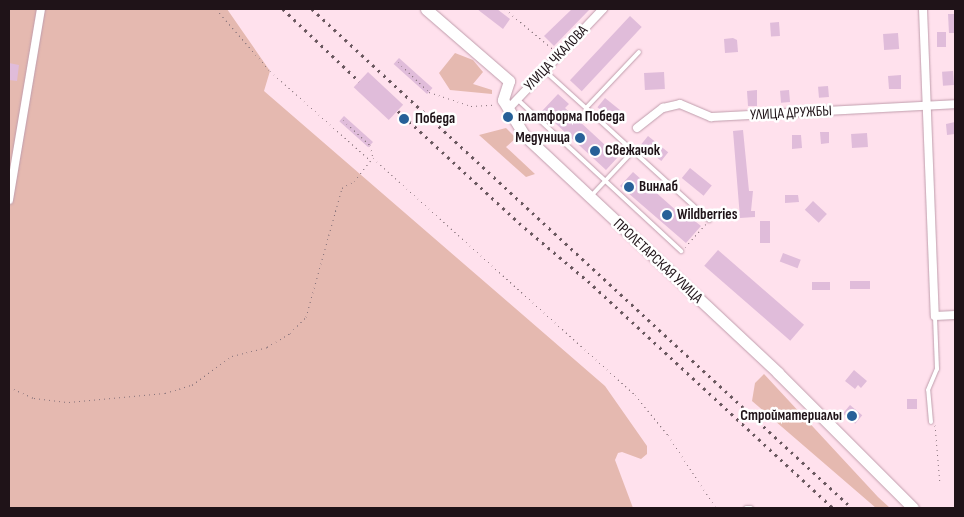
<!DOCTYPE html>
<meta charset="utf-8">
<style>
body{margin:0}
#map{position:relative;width:964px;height:517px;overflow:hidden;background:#ffe1ed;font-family:"Sofia Sans Condensed",sans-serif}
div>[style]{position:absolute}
.green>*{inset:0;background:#e5b9b0}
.building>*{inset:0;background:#e0bcda;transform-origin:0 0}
.path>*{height:1px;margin-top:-0.5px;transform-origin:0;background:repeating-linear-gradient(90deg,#857179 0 1px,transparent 0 5px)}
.roads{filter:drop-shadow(0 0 1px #c09dac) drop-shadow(0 0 1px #c09dac)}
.lane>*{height:4px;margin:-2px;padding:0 2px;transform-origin:2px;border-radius:2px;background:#fff}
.street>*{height:8px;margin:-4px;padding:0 4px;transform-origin:4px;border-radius:4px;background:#fff}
.secondary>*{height:11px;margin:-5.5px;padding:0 5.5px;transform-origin:5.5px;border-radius:5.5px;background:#fff}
.rail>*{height:2.5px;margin-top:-1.25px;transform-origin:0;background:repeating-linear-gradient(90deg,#69575e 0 2.5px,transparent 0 7.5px)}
.dots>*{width:14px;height:14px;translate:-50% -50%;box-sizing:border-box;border:2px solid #fff;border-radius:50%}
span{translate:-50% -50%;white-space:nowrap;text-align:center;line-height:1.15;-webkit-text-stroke:5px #fff;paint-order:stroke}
.street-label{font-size:15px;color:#1f1318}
.poi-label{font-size:15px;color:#1f1318;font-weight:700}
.left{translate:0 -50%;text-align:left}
.right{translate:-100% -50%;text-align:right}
.frame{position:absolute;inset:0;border:10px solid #1f1318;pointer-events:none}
</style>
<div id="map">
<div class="green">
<div style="clip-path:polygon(9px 9px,227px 9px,270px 71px,264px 91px,605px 386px,647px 446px,647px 454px,641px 459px,622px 452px,618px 453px,615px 460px,633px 508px,9px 508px)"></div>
<div style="clip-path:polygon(455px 53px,473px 60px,483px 72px,473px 84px,492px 90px,492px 94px,450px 90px,439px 73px)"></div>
<div style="clip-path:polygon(506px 128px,516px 138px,506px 147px,535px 174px,526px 177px,479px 135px)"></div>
<div style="clip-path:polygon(764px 374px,878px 497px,890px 508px,876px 508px,752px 401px,755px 383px)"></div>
</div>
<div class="building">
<div style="clip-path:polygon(477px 9px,497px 9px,510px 19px,503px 29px)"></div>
<div style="clip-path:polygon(572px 9px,590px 9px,554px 46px,544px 36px)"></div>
<div style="clip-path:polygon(948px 14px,955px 14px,955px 33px,949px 33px)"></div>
<div style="left:630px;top:16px;width:16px;height:88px;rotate:43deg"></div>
<div style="left:779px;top:22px;width:14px;height:9px;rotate:86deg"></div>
<div style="left:937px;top:32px;width:9px;height:15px"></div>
<div style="left:898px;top:33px;width:16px;height:15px;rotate:86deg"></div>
<div style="clip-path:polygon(733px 38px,737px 40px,738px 52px,725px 53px,724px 39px)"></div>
<div style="left:399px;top:58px;width:45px;height:8px;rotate:42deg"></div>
<div style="clip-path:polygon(9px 63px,19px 65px,17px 81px,9px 80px)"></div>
<div style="left:953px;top:71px;width:14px;height:11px;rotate:86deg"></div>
<div style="left:368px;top:72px;width:48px;height:21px;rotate:43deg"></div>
<div style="left:664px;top:72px;width:17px;height:20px;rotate:87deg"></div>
<div style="clip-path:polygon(901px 75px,901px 89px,889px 89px,888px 76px)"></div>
<div style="left:828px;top:86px;width:11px;height:10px;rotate:85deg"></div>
<div style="clip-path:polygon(757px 90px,757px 106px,748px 106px,747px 91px)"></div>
<div style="left:789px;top:90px;width:12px;height:9px;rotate:85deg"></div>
<div style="clip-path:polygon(558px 94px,569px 104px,565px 108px,618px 157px,606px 170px,542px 111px)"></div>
<div style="left:605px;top:98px;width:28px;height:12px;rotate:39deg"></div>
<div style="left:344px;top:116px;width:39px;height:7px;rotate:42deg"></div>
<div style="clip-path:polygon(955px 122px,955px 134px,947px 135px,946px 124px)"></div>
<div style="clip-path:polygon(743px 130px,749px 191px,753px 191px,751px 211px,755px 211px,755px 217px,740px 218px,733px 131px)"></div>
<div style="clip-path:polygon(820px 132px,829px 132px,829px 143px,821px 144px)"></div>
<div style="left:867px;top:133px;width:14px;height:16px;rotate:86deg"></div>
<div style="clip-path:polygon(792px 135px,801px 135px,802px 148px,792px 149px)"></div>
<div style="left:648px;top:136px;width:26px;height:11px;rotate:39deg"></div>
<div style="left:690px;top:168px;width:28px;height:13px;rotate:39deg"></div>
<div style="clip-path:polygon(633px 172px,688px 221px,691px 218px,701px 226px,686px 243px,620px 186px)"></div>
<div style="clip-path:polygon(785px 195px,798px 195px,799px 202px,785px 203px)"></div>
<div style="left:813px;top:201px;width:19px;height:12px;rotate:43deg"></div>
<div style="left:760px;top:221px;width:10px;height:22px"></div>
<div style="left:718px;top:250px;width:114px;height:21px;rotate:41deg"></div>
<div style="left:783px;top:253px;width:19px;height:9px;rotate:21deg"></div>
<div style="left:850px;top:281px;width:20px;height:8px"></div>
<div style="left:812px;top:282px;width:18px;height:8px"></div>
<div style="clip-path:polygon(854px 370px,867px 381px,861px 388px,858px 385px,855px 389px,845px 381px)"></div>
<div style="left:907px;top:399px;width:10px;height:10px"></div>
<div style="left:850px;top:405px;width:16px;height:11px;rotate:40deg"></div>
</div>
<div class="path">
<div style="left:216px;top:9px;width:82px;rotate:48.9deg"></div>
<div style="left:270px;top:71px;width:134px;rotate:41.7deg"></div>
<div style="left:505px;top:9px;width:64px;rotate:39.9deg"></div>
<div style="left:398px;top:62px;width:43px;rotate:44.1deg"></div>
<div style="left:429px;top:92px;width:44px;rotate:18.4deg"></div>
<div style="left:471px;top:106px;width:22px;rotate:-3deg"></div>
<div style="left:343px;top:120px;width:37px;rotate:43deg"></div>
<div style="left:370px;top:145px;width:13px;rotate:77deg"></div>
<div style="left:373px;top:158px;width:353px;rotate:42.1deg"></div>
<div style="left:635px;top:395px;width:52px;rotate:50.5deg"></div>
<div style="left:668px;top:435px;width:87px;rotate:56.7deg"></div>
<div style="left:685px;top:247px;width:31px;rotate:-48deg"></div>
<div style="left:9px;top:387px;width:27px;rotate:24deg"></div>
<div style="left:34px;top:398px;width:35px;rotate:7deg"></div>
<div style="left:69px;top:402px;width:96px;rotate:-5.4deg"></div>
<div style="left:165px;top:393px;width:28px;rotate:-17deg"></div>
<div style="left:192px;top:385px;width:49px;rotate:-35.9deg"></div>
<div style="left:232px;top:356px;width:36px;rotate:-14deg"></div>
<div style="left:267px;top:347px;width:27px;rotate:-31deg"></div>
<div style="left:290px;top:333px;width:23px;rotate:-45deg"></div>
<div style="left:306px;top:317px;width:134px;rotate:-74.4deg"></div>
<div style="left:342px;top:188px;width:14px;rotate:-30deg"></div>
<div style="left:354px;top:181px;width:28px;rotate:-51deg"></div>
<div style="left:935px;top:425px;width:59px;rotate:85.2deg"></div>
</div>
<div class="roads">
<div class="lane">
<div style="left:545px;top:71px;width:55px;rotate:42.1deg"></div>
<div style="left:517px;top:99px;width:224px;rotate:42.8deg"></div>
<div style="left:633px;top:151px;width:64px;rotate:-137.5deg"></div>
<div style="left:586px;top:108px;width:77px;rotate:-46.6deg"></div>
<div style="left:592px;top:195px;width:60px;rotate:-47deg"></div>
<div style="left:633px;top:151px;width:103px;rotate:42.2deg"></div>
<div style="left:931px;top:422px;width:32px;rotate:-95deg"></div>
<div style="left:928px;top:390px;width:23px;rotate:-67deg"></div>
<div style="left:937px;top:369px;width:53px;rotate:-92.2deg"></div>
<div style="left:746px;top:508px;width:5px"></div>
</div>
<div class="street">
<div style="left:923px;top:9px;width:307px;rotate:87.8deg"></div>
<div style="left:935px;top:316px;width:20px;rotate:-3deg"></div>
<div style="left:509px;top:108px;width:137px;rotate:-46.5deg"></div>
<div style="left:637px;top:128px;width:33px;rotate:-38deg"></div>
<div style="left:663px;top:108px;width:17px;rotate:-13deg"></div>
<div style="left:680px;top:104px;width:34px;rotate:23deg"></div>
<div style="left:711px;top:117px;width:244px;rotate:-3deg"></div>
<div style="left:9px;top:200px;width:194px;rotate:-80.5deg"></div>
</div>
<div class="secondary">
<div style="left:426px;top:9px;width:110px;rotate:40.9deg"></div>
<div style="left:509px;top:81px;width:20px;rotate:108deg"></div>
<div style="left:503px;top:100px;width:41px;rotate:59deg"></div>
<div style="left:524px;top:135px;width:348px;rotate:43.1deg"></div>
<div style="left:778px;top:373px;width:191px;rotate:45deg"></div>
</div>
</div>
<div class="rail">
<div style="left:283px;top:9px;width:105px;rotate:43.5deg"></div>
<div style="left:312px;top:9px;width:735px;rotate:42.74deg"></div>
<div style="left:398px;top:111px;width:173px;rotate:42.7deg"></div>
<div style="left:525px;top:228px;width:82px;rotate:40.1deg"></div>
<div style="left:588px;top:281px;width:334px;rotate:42.8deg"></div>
</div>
<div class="dots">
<div style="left:508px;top:117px;background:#276098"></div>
<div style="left:404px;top:119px;background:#276098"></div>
<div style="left:580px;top:138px;background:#276098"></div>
<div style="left:595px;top:151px;background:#276098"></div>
<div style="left:629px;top:187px;background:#276098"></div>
<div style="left:667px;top:215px;background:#276098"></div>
<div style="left:852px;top:416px;background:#276098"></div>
</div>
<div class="street-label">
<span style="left:556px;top:58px;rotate:-46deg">УЛИЦА ЧКАЛОВА</span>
<span style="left:791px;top:113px;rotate:-3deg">УЛИЦА ДРУЖБЫ</span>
<span style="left:658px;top:261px;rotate:43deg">ПРОЛЕТАРСКАЯ УЛИЦА</span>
</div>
<div class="poi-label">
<span class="left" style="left:518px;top:117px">платформа Победа</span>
<span class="left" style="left:415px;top:119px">Победа</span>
<span class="right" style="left:570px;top:138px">Медуница</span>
<span class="left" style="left:605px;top:151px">Свежачок</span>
<span class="left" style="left:639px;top:187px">Винлаб</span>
<span class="left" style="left:677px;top:215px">Wildberries</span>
<span class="right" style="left:842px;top:416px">Стройматериалы</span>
</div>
<div class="frame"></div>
</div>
